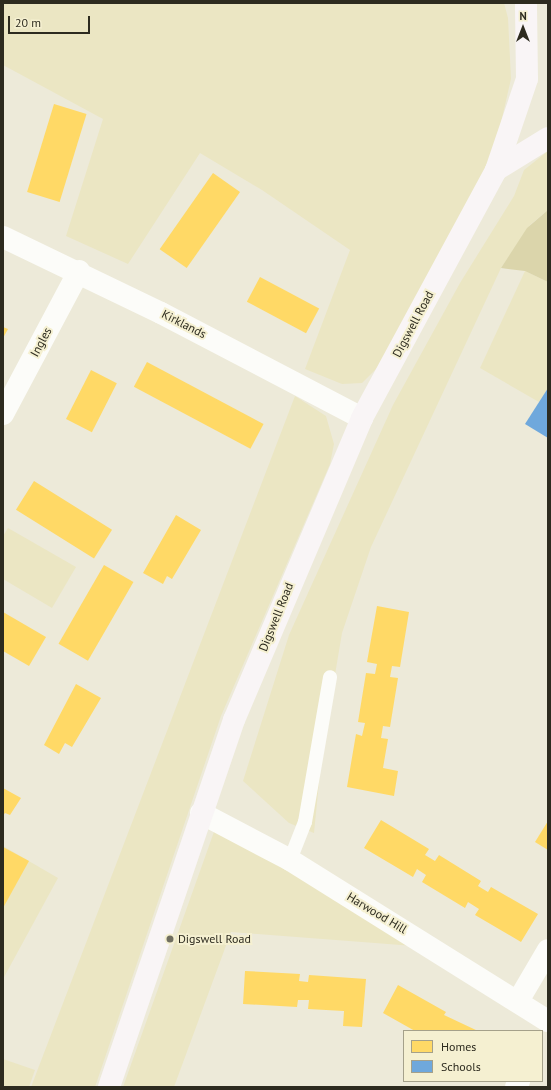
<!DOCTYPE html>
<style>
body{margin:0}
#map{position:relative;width:551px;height:1090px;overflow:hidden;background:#edead9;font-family:"PT Sans",sans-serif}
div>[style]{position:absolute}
.green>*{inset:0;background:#ebe6c3}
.forest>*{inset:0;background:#dbd5ab}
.homes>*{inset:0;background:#ffd966;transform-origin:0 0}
.schools>*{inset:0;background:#6fa8dc}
.lane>*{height:14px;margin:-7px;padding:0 7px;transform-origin:7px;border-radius:7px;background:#fcfcf9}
.street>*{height:22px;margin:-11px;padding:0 11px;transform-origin:11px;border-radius:11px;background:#fcfcf9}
.secondary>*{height:22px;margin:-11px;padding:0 11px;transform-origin:11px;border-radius:11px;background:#f9f5f6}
.dots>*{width:11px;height:11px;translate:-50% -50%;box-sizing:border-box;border:2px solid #f5f0d1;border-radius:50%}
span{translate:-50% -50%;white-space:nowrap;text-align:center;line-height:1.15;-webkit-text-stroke:4px #f5f0d1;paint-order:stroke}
.street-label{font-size:12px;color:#2d2b1f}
.poi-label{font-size:12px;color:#2d2b1f}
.left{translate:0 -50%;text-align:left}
.frame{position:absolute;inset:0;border:4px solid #2d2b1f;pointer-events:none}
.legend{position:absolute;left:403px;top:1030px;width:140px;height:52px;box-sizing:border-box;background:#f5f0d1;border:1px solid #a5a18a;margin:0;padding:5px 7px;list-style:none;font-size:12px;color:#2d2b1f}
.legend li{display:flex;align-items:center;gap:8px;height:20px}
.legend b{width:20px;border:1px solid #a5a18a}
.north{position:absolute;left:503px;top:8px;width:40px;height:40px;-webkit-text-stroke:3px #f5f0d1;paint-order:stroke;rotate:0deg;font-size:11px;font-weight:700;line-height:16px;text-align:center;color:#2d2b1f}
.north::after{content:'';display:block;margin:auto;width:14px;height:18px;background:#2d2b1f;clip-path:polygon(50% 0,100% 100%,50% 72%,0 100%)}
.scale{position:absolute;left:8px;top:16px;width:82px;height:18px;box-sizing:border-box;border:2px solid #2d2b1f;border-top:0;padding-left:5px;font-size:12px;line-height:14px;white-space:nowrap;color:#2d2b1f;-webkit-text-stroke:3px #f5f0d1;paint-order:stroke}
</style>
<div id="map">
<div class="green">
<div style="clip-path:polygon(3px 3px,504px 3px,508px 18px,511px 79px,489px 175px,377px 368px,362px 383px,342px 384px,305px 369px,350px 250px,262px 190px,200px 153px,128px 264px,66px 236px,103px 119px,3px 65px)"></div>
<div style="clip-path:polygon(548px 151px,548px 210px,530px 225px,501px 268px,371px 547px,342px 633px,322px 752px,314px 833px,289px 823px,243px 781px,289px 635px,393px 405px,460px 283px,514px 196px,524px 170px)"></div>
<div style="clip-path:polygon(525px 271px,548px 282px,548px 388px,539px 402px,480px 368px)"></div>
<div style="clip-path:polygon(295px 396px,326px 416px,334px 444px,330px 464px,221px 716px,95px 1087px,31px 1087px)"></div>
<div style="clip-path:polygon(8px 528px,76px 567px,52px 608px,3px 579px,3px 536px)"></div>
<div style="clip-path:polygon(215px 829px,427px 947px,231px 932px,174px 1087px,123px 1087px)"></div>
<div style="clip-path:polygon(3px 846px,58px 878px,3px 979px)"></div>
<div style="clip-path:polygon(3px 1059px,35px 1070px,29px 1087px,3px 1087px)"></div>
</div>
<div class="forest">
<div style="clip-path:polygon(548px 210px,548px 282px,525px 271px,501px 268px,527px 228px)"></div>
</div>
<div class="homes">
<div style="left:54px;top:104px;width:34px;height:92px;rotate:17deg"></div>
<div style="left:213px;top:173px;width:33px;height:93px;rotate:35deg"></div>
<div style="left:260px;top:277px;width:67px;height:28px;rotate:28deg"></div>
<div style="clip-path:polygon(3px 327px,8px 329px,3px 338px)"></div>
<div style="left:147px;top:362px;width:132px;height:28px;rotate:28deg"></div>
<div style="left:91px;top:370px;width:29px;height:55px;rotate:27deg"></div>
<div style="left:34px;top:481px;width:92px;height:34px;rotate:32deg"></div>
<div style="clip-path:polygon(176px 515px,201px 530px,172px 579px,167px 576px,163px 584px,143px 573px)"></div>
<div style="left:104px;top:565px;width:34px;height:91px;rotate:30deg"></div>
<div style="clip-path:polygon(377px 606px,409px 612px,400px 667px,392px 666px,390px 677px,398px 678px,390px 727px,383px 726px,381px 738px,388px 739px,383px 768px,398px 771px,394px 796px,347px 787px,356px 734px,362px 736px,365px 723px,358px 722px,366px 673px,375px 674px,377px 664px,367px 662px)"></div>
<div style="clip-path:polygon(3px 612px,46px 637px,29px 666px,3px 651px)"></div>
<div style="clip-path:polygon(76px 684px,101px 698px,72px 747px,65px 743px,59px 754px,44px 745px)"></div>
<div style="clip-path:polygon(3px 788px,21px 798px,10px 815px,5px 813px,3px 816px)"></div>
<div style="clip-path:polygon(381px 820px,429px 849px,425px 855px,435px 861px,439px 855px,481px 881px,478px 886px,488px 892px,491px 887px,538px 914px,521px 942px,475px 915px,479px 909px,468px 902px,465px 908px,422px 882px,426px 875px,417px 869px,413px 877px,364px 848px)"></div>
<div style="clip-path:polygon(548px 821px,548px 850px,535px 842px)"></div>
<div style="clip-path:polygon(3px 847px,29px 861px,3px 908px)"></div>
<div style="clip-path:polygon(245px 971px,300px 974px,299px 981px,308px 982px,309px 975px,366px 979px,362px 1027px,343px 1026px,344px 1011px,308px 1009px,309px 1000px,298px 1000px,297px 1007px,243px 1004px)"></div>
<div style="clip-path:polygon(398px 985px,446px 1012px,444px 1015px,478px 1031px,415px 1031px,383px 1013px)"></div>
</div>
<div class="schools">
<div style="clip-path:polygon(548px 388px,548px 438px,525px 424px)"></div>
</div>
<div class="lane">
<div style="left:290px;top:860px;width:41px;rotate:-68.5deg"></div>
<div style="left:305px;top:822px;width:147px;rotate:-80.2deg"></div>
</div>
<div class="street">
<div style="left:3px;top:237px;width:175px;rotate:25.7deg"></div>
<div style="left:161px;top:313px;width:227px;rotate:27.6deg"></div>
<div style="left:3px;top:414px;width:162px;rotate:-62deg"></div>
<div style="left:201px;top:813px;width:101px;rotate:27.8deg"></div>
<div style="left:290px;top:860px;width:304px;rotate:32deg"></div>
<div style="left:518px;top:1001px;width:59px;rotate:-59.5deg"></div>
<div style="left:516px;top:1087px;width:7px;rotate:-63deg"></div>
</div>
<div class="secondary">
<div style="left:496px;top:170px;width:96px;rotate:-71.2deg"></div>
<div style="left:527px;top:79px;width:76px;rotate:-90.8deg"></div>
<div style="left:109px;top:1087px;width:388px;rotate:-71.2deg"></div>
<div style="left:234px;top:720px;width:328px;rotate:-67deg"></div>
<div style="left:362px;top:418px;width:282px;rotate:-61.6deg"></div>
<div style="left:496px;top:170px;width:61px;rotate:-31.6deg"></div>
</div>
<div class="dots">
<div style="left:170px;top:939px;background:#706e60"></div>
</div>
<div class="street-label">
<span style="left:184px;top:324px;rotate:27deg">Kirklands</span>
<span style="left:413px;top:324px;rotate:-62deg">Digswell Road</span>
<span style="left:41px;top:342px;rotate:-62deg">Ingles</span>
<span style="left:276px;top:617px;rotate:-68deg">Digswell Road</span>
<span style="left:377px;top:913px;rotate:31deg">Harwood Hill</span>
</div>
<div class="poi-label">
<span class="left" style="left:178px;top:939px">Digswell Road</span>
</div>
<div class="frame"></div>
<ul class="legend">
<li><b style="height:11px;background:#ffd966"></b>Homes</li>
<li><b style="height:11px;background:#6fa8dc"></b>Schools</li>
</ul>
<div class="north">N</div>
<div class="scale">20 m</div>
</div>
